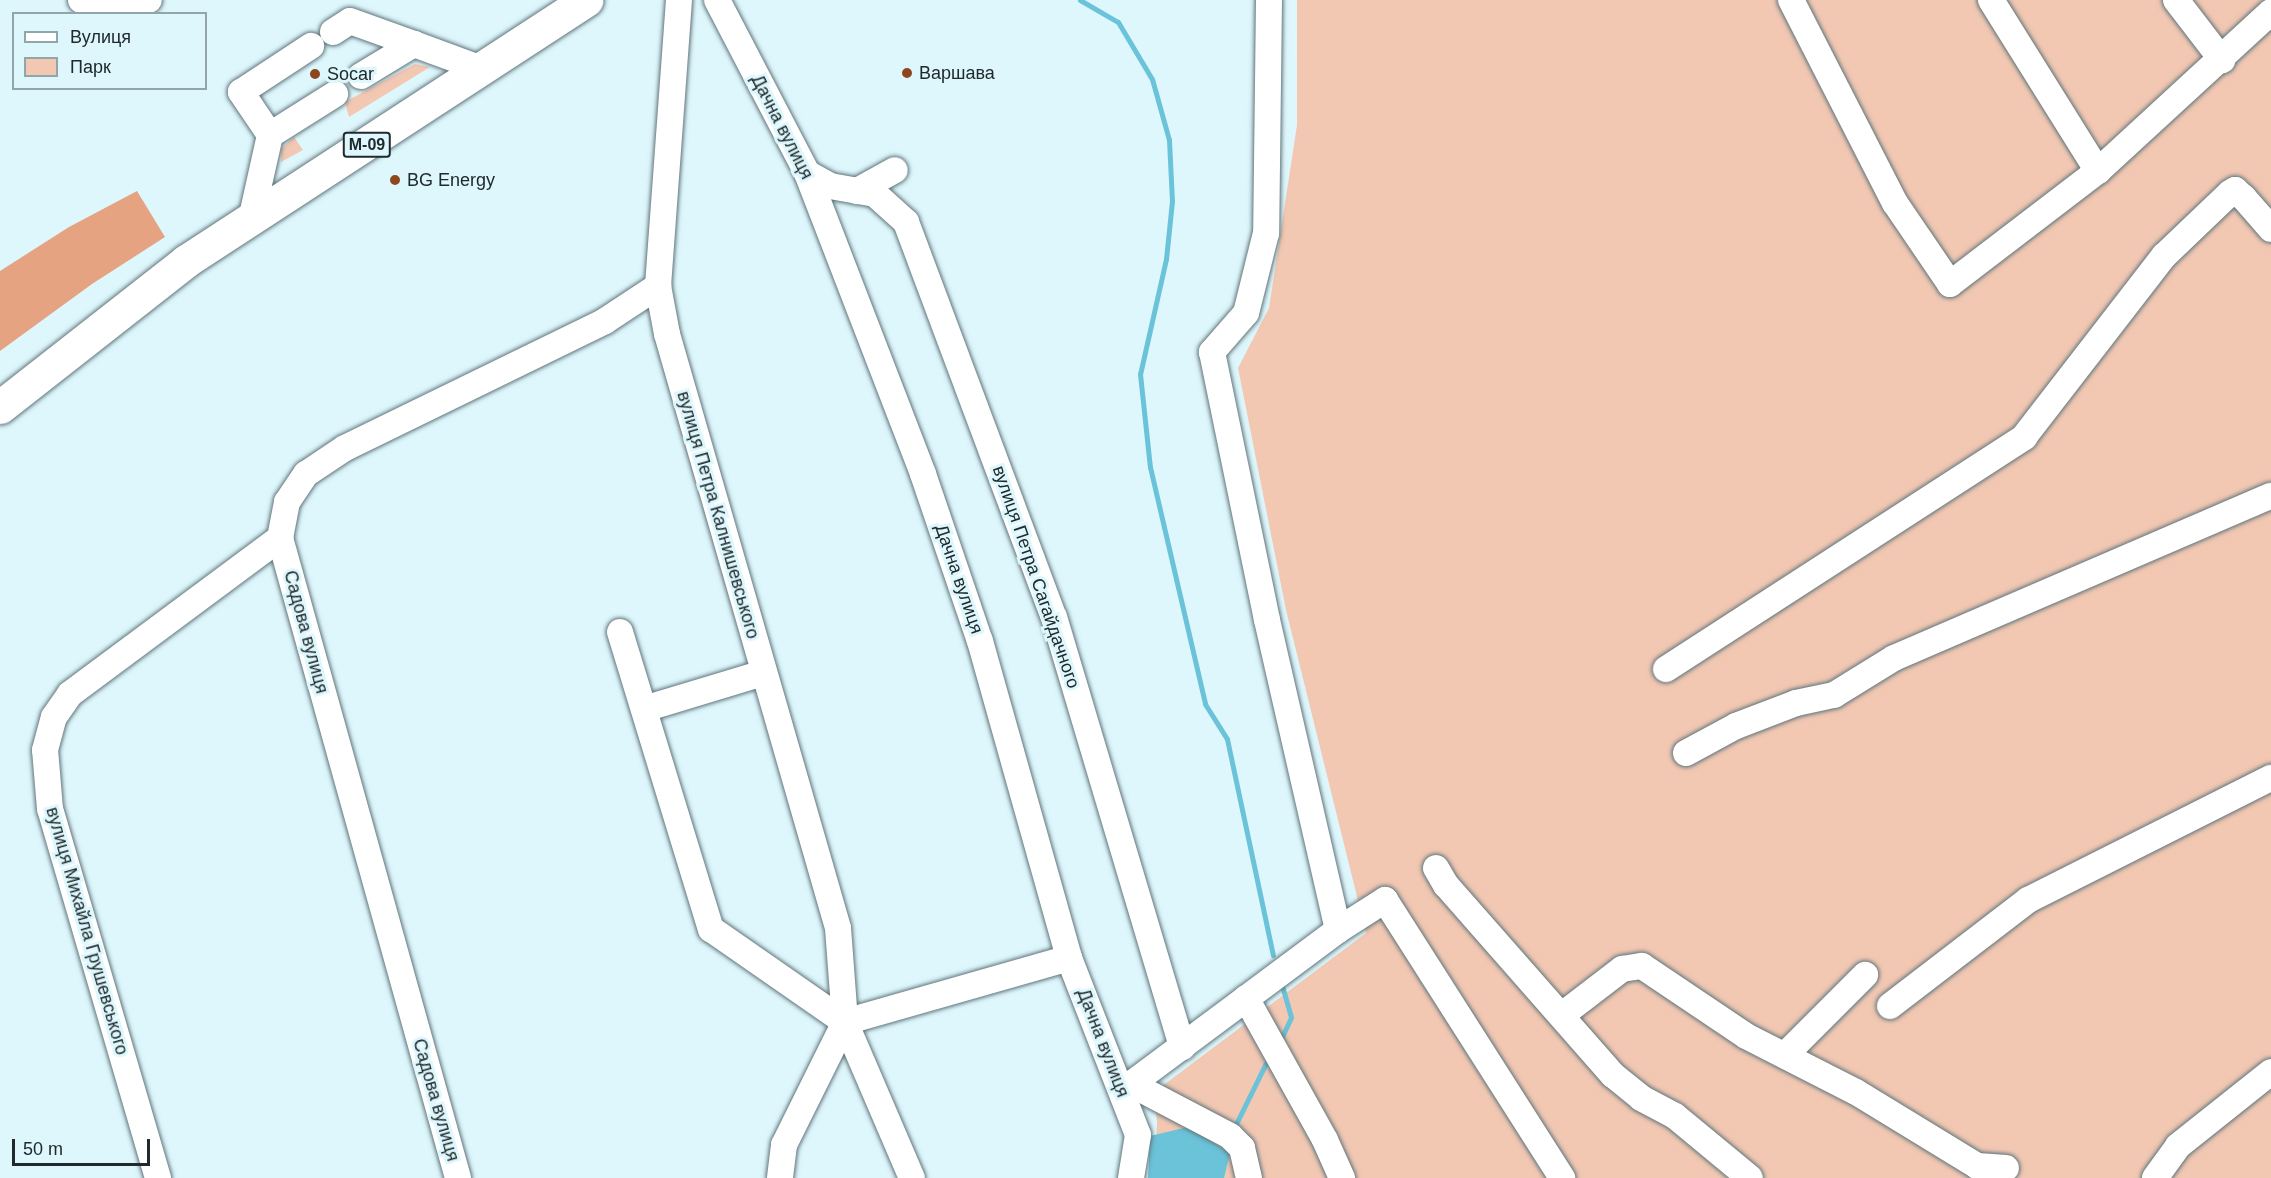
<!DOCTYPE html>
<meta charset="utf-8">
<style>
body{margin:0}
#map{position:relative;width:2271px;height:1178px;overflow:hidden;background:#def7fd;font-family:Helvetica,sans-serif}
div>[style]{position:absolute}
.green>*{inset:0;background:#f2c8b3}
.forest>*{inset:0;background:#e5a382}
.water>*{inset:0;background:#6ac3d9}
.stream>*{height:5px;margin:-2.5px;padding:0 2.5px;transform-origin:2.5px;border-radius:2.5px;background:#6ac3d9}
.roads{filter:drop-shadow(0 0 2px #60757b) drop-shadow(0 0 2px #60757b)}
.minor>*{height:26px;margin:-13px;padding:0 13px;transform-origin:13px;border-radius:13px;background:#fff}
.highway>*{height:33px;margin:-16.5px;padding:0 16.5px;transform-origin:16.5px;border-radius:16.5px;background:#fff}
.dots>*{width:16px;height:16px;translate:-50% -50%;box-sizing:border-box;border:3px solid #def7fd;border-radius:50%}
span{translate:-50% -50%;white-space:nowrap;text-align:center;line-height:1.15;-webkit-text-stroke:6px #def7fd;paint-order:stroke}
.shield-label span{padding:2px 4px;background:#def7fd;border:2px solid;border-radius:4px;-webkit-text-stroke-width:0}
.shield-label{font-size:16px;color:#202a2c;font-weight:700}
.poi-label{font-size:18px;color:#202a2c}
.left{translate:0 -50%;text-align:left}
.street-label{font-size:18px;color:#202a2c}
.legend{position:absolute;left:12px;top:12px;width:195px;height:78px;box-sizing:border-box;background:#def7fd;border:2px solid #92a5a9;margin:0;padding:8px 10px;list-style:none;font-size:18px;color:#202a2c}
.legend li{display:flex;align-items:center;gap:12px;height:30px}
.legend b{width:30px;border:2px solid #92a5a9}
.scale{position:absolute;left:12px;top:1139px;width:138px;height:27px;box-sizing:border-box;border:3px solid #202a2c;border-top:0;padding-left:8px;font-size:18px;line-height:21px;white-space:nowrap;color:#202a2c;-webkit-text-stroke:4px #def7fd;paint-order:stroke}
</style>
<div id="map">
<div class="green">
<div style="clip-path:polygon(1297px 0,2271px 0,2271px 1178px,1155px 1178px,1157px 1121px,1153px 1093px,1366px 933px,1286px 610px,1238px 368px,1269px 308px,1297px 125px)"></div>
<div style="clip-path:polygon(415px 64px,430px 67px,349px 117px,345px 102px)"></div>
<div style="clip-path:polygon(294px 137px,303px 150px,281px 162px,281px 149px)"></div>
</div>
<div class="forest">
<div style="clip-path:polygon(137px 191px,165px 237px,92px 284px,0 351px,0 271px,69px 227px)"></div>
</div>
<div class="water">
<div style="clip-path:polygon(1188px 1127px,1230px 1153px,1224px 1178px,1148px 1178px,1150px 1136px)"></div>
</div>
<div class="stream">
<div style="left:1080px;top:0;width:44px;rotate:30.1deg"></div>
<div style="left:1118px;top:22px;width:66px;rotate:59.2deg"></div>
<div style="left:1152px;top:79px;width:63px;rotate:74.4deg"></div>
<div style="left:1169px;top:140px;width:61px;rotate:87.2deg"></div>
<div style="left:1172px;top:201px;width:58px;rotate:95.9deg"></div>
<div style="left:1166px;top:259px;width:118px;rotate:102.7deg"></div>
<div style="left:1140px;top:374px;width:94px;rotate:83.9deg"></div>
<div style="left:1150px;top:467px;width:243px;rotate:76.9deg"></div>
<div style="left:1205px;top:704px;width:41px;rotate:57.8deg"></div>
<div style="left:1227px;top:739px;width:221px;rotate:78deg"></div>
<div style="left:1280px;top:1041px;width:26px;rotate:-65deg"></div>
<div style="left:1291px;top:1017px;width:36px;rotate:-106deg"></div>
<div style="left:1234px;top:1128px;width:72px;rotate:-63.8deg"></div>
</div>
<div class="roads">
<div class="minor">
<div style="left:81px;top:0;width:28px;rotate:10deg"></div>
<div style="left:109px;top:5px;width:40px;rotate:-7.1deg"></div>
<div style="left:679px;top:0;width:287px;rotate:94.2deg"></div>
<div style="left:658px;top:286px;width:49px;rotate:79.4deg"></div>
<div style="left:667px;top:334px;width:618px;rotate:73.94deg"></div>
<div style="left:838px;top:928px;width:94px;rotate:85.7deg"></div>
<div style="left:845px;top:1022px;width:137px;rotate:116.4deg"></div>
<div style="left:784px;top:1145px;width:33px;rotate:97deg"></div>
<div style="left:717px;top:0;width:195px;rotate:62.5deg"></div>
<div style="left:807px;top:173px;width:323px;rotate:68.9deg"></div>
<div style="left:923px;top:474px;width:176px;rotate:71.2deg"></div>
<div style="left:980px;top:641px;width:329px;rotate:74.3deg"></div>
<div style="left:1069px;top:958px;width:190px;rotate:68.7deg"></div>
<div style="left:1138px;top:1135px;width:44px;rotate:99.2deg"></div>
<div style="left:1269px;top:0;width:233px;rotate:90.7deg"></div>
<div style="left:1266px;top:233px;width:82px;rotate:104deg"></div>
<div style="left:1246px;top:313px;width:52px;rotate:131.1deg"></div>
<div style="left:1212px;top:352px;width:274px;rotate:78.4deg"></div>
<div style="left:1267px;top:620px;width:318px;rotate:77.1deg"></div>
<div style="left:1791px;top:0;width:228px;rotate:62.9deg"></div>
<div style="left:1895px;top:203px;width:98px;rotate:55.8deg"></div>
<div style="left:1950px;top:284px;width:186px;rotate:-37.4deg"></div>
<div style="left:2098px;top:171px;width:235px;rotate:-42.6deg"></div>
<div style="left:1991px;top:0;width:202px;rotate:58deg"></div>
<div style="left:2176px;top:0;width:76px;rotate:52.5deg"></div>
<div style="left:333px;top:32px;width:20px;rotate:-33deg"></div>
<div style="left:350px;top:21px;width:68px;rotate:19.8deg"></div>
<div style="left:361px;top:76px;width:62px;rotate:-31.1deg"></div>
<div style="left:414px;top:44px;width:72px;rotate:20.2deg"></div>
<div style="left:270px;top:135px;width:52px;rotate:-124deg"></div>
<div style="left:241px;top:92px;width:84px;rotate:-33.3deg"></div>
<div style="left:807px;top:173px;width:26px;rotate:29deg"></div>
<div style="left:830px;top:186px;width:46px;rotate:10.1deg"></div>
<div style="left:875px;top:194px;width:42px;rotate:42.1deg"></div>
<div style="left:906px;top:222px;width:422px;rotate:69.5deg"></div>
<div style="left:1054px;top:617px;width:449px;rotate:73.4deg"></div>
<div style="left:857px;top:191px;width:43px;rotate:-28.9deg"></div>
<div style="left:251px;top:220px;width:87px;rotate:-77.4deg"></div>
<div style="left:270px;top:135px;width:77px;rotate:-32.2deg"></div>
<div style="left:620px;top:632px;width:311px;rotate:73deg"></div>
<div style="left:711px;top:929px;width:163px;rotate:34.8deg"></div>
<div style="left:1666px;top:669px;width:427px;rotate:-32.9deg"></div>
<div style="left:2024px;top:437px;width:229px;rotate:-52.3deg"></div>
<div style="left:2164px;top:256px;width:91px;rotate:-43.7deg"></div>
<div style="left:2230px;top:193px;width:6px;rotate:-31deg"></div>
<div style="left:2235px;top:190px;width:12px;rotate:42deg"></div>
<div style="left:2244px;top:198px;width:41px;rotate:48.9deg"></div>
<div style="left:644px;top:709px;width:124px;rotate:-16.8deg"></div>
<div style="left:1686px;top:753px;width:57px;rotate:-28.4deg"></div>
<div style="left:1736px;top:726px;width:64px;rotate:-21deg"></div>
<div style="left:1796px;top:703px;width:39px;rotate:-12deg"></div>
<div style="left:1834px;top:695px;width:70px;rotate:-31.7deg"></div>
<div style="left:1894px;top:658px;width:410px;rotate:-23.3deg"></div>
<div style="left:1436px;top:868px;width:20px;rotate:60deg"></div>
<div style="left:1446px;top:885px;width:253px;rotate:48.7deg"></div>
<div style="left:1613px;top:1075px;width:36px;rotate:39deg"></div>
<div style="left:1641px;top:1098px;width:38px;rotate:28deg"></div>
<div style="left:1675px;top:1116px;width:97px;rotate:39.6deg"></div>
<div style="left:1246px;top:998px;width:162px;rotate:60.9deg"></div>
<div style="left:1325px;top:1140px;width:42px;rotate:65.9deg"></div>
<div style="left:1890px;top:1006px;width:174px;rotate:-37.5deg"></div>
<div style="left:2028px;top:900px;width:272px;rotate:-26.7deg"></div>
<div style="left:1562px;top:1015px;width:76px;rotate:-37.5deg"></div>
<div style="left:1622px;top:969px;width:20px;rotate:-9deg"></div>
<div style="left:1642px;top:966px;width:125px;rotate:33.9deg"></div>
<div style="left:1746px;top:1036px;width:123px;rotate:27deg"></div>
<div style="left:1856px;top:1092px;width:142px;rotate:31.4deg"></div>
<div style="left:1977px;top:1166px;width:29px;rotate:4deg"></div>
<div style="left:845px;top:1022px;width:233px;rotate:-15.9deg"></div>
<div style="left:845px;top:1022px;width:170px;rotate:66.8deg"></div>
<div style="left:1786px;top:1054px;width:112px;rotate:-45deg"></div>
<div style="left:1131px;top:1084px;width:112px;rotate:27.7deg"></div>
<div style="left:1230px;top:1136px;width:17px;rotate:45deg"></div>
<div style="left:1242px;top:1148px;width:31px;rotate:77deg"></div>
<div style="left:1122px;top:1091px;width:269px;rotate:-36.7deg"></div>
<div style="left:1338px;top:930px;width:56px;rotate:-32.6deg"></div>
<div style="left:1385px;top:900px;width:330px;rotate:57.5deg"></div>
<div style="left:158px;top:1178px;width:384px;rotate:-106.3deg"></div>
<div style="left:50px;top:809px;width:59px;rotate:-94.8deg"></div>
<div style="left:45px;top:750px;width:34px;rotate:-75deg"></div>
<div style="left:54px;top:717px;width:28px;rotate:-55deg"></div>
<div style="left:70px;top:694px;width:262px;rotate:-36.6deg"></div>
<div style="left:458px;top:1178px;width:664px;rotate:-105.54deg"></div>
<div style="left:280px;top:538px;width:37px;rotate:-79deg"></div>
<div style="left:287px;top:502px;width:34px;rotate:-56deg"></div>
<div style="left:306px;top:474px;width:47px;rotate:-33.7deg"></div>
<div style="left:345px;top:448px;width:289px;rotate:-26deg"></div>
<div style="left:605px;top:321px;width:64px;rotate:-33.4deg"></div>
<div style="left:2155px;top:1178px;width:39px;rotate:-54deg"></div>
<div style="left:2178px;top:1146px;width:119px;rotate:-38.5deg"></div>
</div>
<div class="highway">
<div style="left:0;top:407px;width:236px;rotate:-38.1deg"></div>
<div style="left:186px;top:261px;width:478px;rotate:-33.1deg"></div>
</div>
</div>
<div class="dots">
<div style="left:907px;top:73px;background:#8c471f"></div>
<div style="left:315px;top:74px;background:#8c471f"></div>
<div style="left:395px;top:180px;background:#8c471f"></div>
</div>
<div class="shield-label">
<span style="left:367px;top:145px">М-09</span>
</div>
<div class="poi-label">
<span class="left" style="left:919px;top:73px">Варшава</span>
<span class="left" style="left:327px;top:74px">Socar</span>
<span class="left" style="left:407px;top:180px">BG Energy</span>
</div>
<div class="street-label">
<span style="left:782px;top:127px;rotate:63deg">Дачна вулиця</span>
<span style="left:718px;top:515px;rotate:74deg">вулиця Петра Калнишевського</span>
<span style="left:1036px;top:577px;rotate:71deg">вулиця Петра Сагайдачного</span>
<span style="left:959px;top:579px;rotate:71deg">Дачна вулиця</span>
<span style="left:306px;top:632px;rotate:75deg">Садова вулиця</span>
<span style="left:87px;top:931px;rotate:74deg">вулиця Михайла Грушевського</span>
<span style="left:1103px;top:1043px;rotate:69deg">Дачна вулиця</span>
<span style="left:436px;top:1100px;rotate:74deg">Садова вулиця</span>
</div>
<ul class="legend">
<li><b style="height:8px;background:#fff"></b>Вулиця</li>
<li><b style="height:16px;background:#f2c8b3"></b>Парк</li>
</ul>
<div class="scale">50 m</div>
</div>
